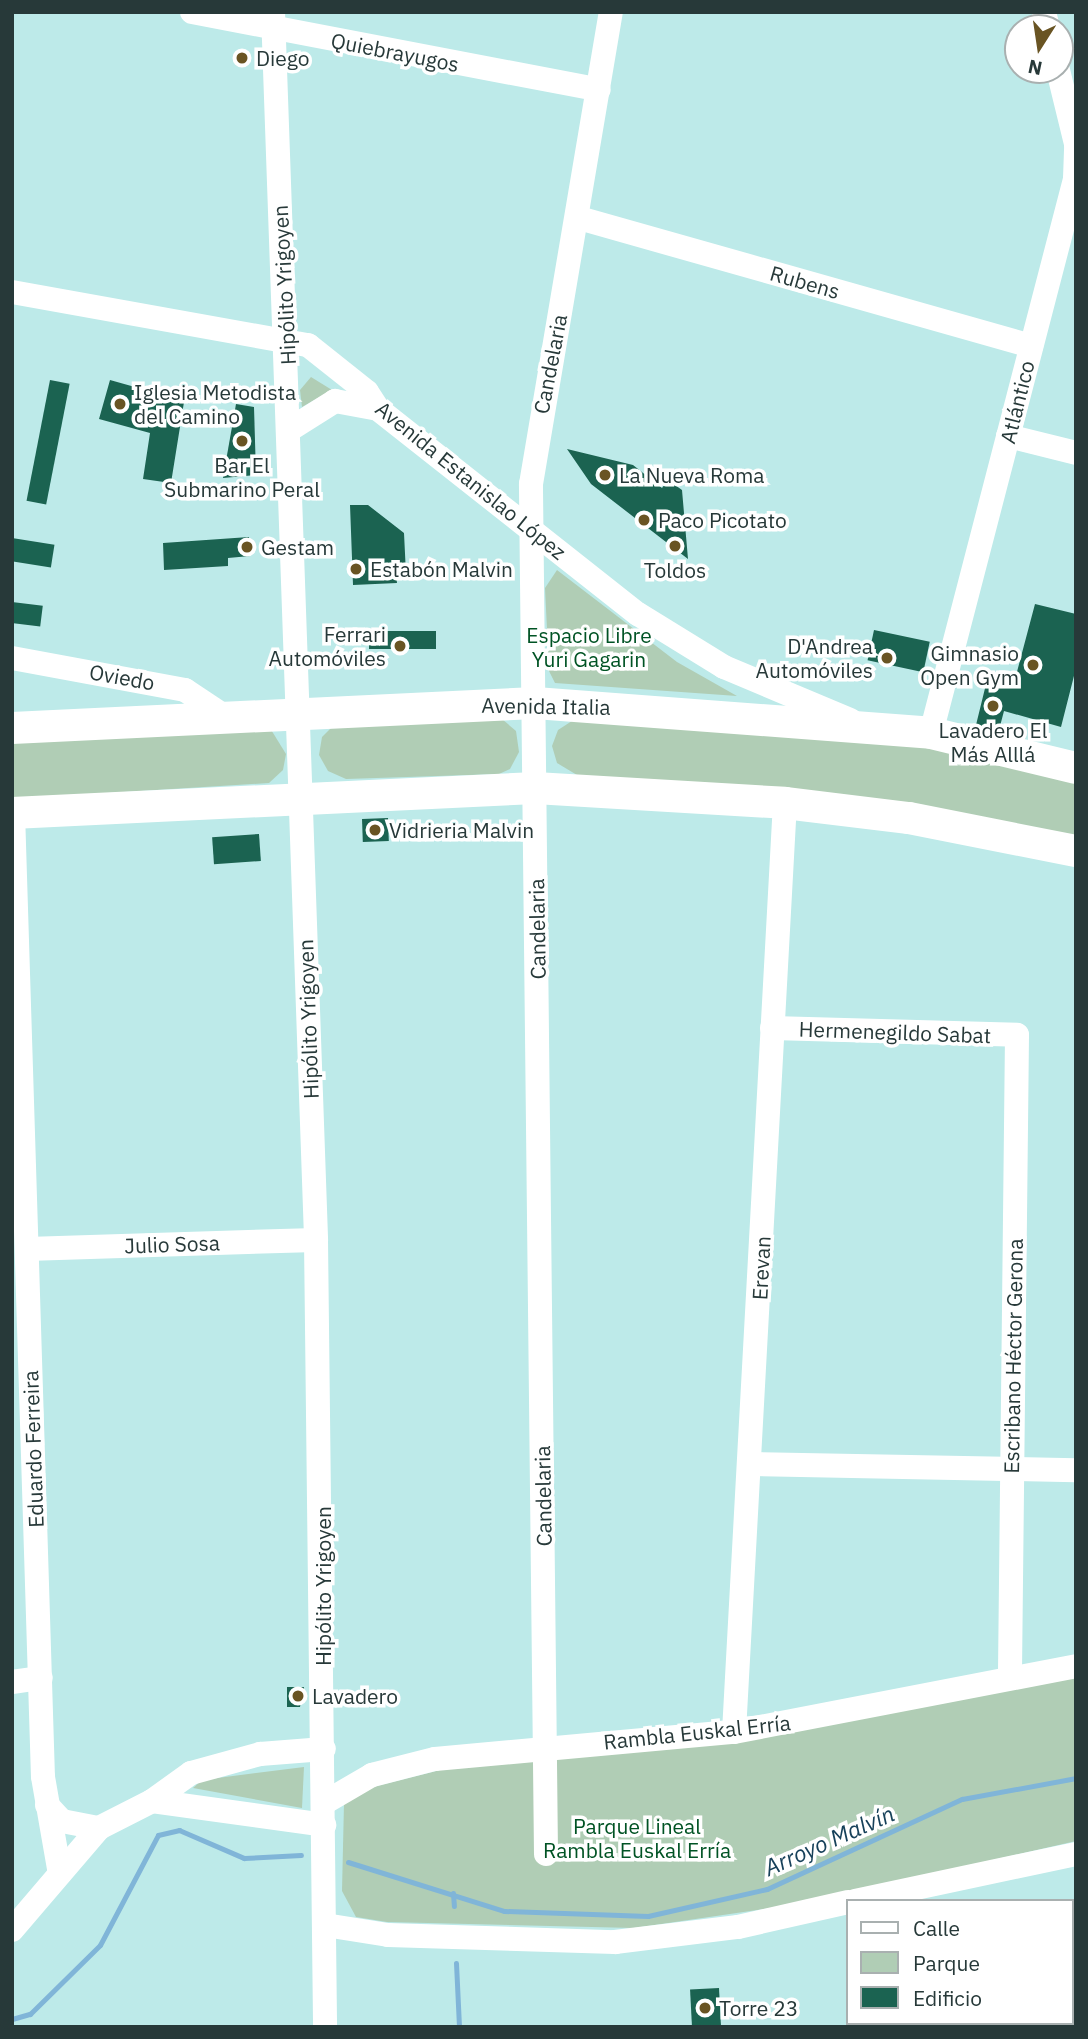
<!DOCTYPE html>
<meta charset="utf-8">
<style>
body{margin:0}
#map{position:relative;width:1088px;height:2039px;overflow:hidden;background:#bdeae9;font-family:"IBM Plex Sans",sans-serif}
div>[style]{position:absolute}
.green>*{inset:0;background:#b0cdb5}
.stream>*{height:5px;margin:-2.5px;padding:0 2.5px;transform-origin:2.5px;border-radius:2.5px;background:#80b5d8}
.building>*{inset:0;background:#1b6351;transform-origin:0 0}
.minor>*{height:24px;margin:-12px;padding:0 12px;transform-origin:12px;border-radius:12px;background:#fff}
.major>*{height:32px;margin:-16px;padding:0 16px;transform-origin:16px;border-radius:16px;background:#fff}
.dots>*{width:19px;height:19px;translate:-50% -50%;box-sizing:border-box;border:4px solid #fff;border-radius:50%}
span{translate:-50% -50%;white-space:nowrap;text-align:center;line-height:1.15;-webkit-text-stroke:7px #fff;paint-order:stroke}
.street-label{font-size:21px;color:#273939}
.poi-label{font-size:21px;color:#273939}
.left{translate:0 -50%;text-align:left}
.right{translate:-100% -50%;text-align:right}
.park-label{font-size:21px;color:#005324}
.water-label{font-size:23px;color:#17415a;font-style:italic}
.frame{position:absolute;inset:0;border:14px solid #273939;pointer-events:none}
.legend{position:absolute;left:846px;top:1899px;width:228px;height:126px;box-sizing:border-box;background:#fff;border:2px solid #a9b0b0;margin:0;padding:9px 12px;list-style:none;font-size:21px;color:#273939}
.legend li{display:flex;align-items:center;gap:14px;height:35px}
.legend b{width:35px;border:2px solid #a9b0b0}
.north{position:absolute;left:1004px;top:14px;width:70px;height:70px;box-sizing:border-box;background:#fff;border:2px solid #a9b0b0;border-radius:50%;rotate:192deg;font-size:19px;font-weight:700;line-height:28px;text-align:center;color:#273939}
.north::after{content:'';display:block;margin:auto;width:24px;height:32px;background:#695423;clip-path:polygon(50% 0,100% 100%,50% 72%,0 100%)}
</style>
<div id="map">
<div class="green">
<div style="clip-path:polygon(311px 377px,332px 390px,302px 407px,300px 390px)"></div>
<div style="clip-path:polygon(557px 570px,677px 662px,737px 696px,555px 683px,549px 671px,545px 588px)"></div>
<div style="clip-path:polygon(502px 719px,516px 731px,519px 752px,510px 769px,499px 774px,346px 779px,328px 771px,319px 755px,322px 737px,334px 725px)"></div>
<div style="clip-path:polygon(575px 719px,929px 746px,1076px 782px,1076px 837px,779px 789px,577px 775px,557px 763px,552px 746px,558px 730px)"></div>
<div style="clip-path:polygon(270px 728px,286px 754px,283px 770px,269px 783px,12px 799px,12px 743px)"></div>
<div style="clip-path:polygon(1076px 1674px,1076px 1841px,805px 1903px,634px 1928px,387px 1922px,356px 1917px,342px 1891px,344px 1803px,361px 1790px,464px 1764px)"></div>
<div style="clip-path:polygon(304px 1767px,302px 1808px,193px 1788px,202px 1780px)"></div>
</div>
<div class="stream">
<div style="left:348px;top:1862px;width:164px;rotate:17.4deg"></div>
<div style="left:504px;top:1911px;width:144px;rotate:2deg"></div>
<div style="left:648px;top:1916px;width:122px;rotate:-12.8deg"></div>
<div style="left:767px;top:1889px;width:215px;rotate:-24.8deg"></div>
<div style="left:962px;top:1799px;width:116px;rotate:-10.4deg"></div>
<div style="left:453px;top:1893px;width:13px;rotate:86deg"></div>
<div style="left:456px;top:1963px;width:64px;rotate:87.3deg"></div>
<div style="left:12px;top:2019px;width:19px;rotate:-16deg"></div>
<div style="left:30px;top:2014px;width:98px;rotate:-44.6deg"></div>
<div style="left:100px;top:1945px;width:124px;rotate:-62.2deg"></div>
<div style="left:158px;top:1835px;width:22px;rotate:-13deg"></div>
<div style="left:179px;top:1830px;width:71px;rotate:23.3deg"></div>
<div style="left:244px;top:1858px;width:57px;rotate:-3deg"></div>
</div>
<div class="building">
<div style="left:50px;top:380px;width:20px;height:123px;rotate:11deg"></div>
<div style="clip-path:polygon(110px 380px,142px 389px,140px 395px,184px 402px,171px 483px,143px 479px,150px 433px,99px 419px)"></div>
<div style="clip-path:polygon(236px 404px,254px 407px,256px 475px,223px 478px)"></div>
<div style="clip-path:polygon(567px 449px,633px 465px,662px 488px,668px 480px,682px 490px,688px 559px,591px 484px)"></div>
<div style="clip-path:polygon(350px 505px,368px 505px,404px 533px,406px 574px,396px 574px,397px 583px,353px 585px)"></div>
<div style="clip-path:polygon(249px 537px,250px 556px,228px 558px,228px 566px,164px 570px,163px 543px)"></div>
<div style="left:12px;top:538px;width:43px;height:23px;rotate:9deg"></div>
<div style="left:12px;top:602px;width:31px;height:21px;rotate:7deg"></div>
<div style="clip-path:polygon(1035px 604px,1076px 614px,1076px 668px,1061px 727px,1004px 711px,999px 730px,976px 725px,988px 676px,1014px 683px)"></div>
<div style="left:874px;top:630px;width:57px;height:31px;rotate:12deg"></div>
<div style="left:436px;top:631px;width:18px;height:67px;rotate:90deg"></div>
<div style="left:388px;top:818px;width:23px;height:26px;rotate:88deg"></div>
<div style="left:259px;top:834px;width:27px;height:47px;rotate:86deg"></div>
<div style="clip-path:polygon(287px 1687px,304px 1687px,300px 1707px,287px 1707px)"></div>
<div style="left:719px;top:1988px;width:39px;height:29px;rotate:87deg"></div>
</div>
<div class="minor">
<div style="left:192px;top:12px;width:414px;rotate:10.8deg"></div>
<div style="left:273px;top:12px;width:1229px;rotate:87.99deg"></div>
<div style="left:316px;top:1240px;width:787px;rotate:89.34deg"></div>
<div style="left:1044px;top:12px;width:16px;rotate:76deg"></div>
<div style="left:579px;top:218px;width:470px;rotate:15.8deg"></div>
<div style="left:12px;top:292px;width:301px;rotate:10.2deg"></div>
<div style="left:308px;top:345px;width:75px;rotate:38.5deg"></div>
<div style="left:367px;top:392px;width:20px;rotate:57deg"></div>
<div style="left:378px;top:409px;width:331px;rotate:38.3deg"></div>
<div style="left:638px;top:614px;width:101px;rotate:31.6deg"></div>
<div style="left:724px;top:667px;width:137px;rotate:22.8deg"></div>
<div style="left:292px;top:428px;width:51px;rotate:-32.1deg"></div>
<div style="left:335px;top:401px;width:44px;rotate:10.5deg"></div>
<div style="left:1008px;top:436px;width:70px;rotate:14deg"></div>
<div style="left:12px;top:658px;width:176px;rotate:10.5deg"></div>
<div style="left:185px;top:690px;width:47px;rotate:33.7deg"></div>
<div style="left:931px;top:733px;width:572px;rotate:-75.43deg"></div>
<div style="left:1075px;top:179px;width:35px;rotate:-88deg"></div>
<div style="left:1076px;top:144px;width:76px;rotate:-103.7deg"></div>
<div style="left:13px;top:812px;width:965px;rotate:88.22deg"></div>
<div style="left:43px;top:1777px;width:98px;rotate:80.1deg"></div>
<div style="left:772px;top:1028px;width:245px;rotate:1.6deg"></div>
<div style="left:1017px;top:1035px;width:641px;rotate:90.63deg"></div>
<div style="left:27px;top:1249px;width:289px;rotate:-1.8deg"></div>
<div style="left:751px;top:1464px;width:325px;rotate:1.1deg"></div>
<div style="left:12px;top:1682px;width:29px;rotate:-8deg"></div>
<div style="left:734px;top:1732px;width:930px;rotate:-86.86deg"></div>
<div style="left:152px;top:1801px;width:48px;rotate:-35.7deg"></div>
<div style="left:191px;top:1773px;width:72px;rotate:-15.4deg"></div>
<div style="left:260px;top:1754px;width:64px;rotate:-4.5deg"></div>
<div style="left:324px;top:1803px;width:56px;rotate:-30.3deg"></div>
<div style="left:372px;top:1775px;width:65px;rotate:-14.3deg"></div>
<div style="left:435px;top:1759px;width:300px;rotate:-5.2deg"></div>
<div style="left:734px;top:1732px;width:348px;rotate:-10.9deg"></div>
<div style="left:47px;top:1805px;width:22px;rotate:47deg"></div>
<div style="left:62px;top:1821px;width:38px;rotate:11deg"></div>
<div style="left:546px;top:1854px;width:1370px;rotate:-90.63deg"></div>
<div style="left:531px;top:484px;width:479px;rotate:-80.4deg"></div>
<div style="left:855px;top:1901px;width:226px;rotate:-12deg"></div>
<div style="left:325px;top:1925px;width:64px;rotate:9deg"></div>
<div style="left:388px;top:1935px;width:227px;rotate:1.8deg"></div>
<div style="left:615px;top:1942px;width:124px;rotate:-7deg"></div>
<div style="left:738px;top:1927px;width:113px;rotate:-12.8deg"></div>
<div style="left:12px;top:1930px;width:134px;rotate:-49.5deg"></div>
<div style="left:99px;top:1828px;width:59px;rotate:-27deg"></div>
<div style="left:152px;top:1801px;width:174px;rotate:7.9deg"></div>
</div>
<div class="major">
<div style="left:12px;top:728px;width:524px;rotate:-2.74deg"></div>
<div style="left:535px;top:703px;width:397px;rotate:4.3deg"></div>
<div style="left:931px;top:733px;width:149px;rotate:13.6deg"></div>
<div style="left:12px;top:813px;width:524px;rotate:-2.74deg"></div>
<div style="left:535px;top:788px;width:250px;rotate:3.4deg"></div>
<div style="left:785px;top:803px;width:125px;rotate:6.9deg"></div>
<div style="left:909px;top:818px;width:170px;rotate:11.2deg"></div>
</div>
<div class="dots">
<div style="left:242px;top:58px;background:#695423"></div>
<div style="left:120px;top:404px;background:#695423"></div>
<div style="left:242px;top:441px;background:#695423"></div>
<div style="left:605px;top:475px;background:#695423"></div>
<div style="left:644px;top:520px;background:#695423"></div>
<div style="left:675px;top:546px;background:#695423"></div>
<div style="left:247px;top:547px;background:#695423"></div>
<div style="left:356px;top:569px;background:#695423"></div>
<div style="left:400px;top:646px;background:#695423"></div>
<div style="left:887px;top:658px;background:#695423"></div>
<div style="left:1033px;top:665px;background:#695423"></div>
<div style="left:993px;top:706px;background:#695423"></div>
<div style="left:375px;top:830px;background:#695423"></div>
<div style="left:298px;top:1696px;background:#695423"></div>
<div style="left:705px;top:2008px;background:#695423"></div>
</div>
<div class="street-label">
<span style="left:395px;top:52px;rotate:11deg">Quiebrayugos</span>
<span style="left:805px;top:282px;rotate:16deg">Rubens</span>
<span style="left:284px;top:285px;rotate:-93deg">Hipólito Yrigoyen</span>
<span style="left:550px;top:364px;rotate:-79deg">Candelaria</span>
<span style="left:1017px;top:402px;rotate:-76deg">Atlántico</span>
<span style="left:471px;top:480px;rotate:39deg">Avenida Estanislao López</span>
<span style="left:122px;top:677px;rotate:10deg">Oviedo</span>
<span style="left:546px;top:706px;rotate:1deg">Avenida Italia</span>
<span style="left:537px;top:929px;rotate:-91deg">Candelaria</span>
<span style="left:308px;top:1019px;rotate:-92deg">Hipólito Yrigoyen</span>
<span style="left:895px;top:1032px;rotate:2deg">Hermenegildo Sabat</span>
<span style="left:172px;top:1244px;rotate:-2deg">Julio Sosa</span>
<span style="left:761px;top:1268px;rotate:-87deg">Erevan</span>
<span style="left:1013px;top:1356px;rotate:-89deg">Escribano Héctor Gerona</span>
<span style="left:33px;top:1449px;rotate:-92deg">Eduardo Ferreira</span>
<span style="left:543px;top:1496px;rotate:-91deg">Candelaria</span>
<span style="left:323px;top:1586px;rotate:-90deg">Hipólito Yrigoyen</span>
<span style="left:697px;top:1732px;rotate:-6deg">Rambla Euskal Erría</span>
</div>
<div class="poi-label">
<span class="left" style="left:256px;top:58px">Diego</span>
<span class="left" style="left:134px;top:404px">Iglesia Metodista<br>del Camino</span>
<span style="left:242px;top:477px">Bar El<br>Submarino Peral</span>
<span class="left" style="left:619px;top:475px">La Nueva Roma</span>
<span class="left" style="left:658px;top:520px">Paco Picotato</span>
<span class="left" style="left:261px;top:547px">Gestam</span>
<span class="left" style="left:370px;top:569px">Estabón Malvin</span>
<span style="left:675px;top:570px">Toldos</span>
<span class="right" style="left:386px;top:646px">Ferrari<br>Automóviles</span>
<span class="right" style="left:873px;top:658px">D'Andrea<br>Automóviles</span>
<span class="right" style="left:1019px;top:665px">Gimnasio<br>Open Gym</span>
<span style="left:993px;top:742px">Lavadero El<br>Más Alllá</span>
<span class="left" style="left:389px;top:830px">Vidrieria Malvin</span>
<span class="left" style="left:312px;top:1696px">Lavadero</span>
<span class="left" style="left:719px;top:2008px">Torre 23</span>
</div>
<div class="park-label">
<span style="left:589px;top:647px">Espacio Libre<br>Yuri Gagarin</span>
<span style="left:637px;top:1838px">Parque Lineal<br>Rambla Euskal Erría</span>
</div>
<div class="water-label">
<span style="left:829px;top:1840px;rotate:-24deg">Arroyo Malvín</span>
</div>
<div class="frame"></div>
<ul class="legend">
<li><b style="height:9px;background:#fff"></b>Calle</li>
<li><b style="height:19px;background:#b0cdb5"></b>Parque</li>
<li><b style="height:19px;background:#1b6351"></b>Edificio</li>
</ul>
<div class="north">N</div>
</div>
